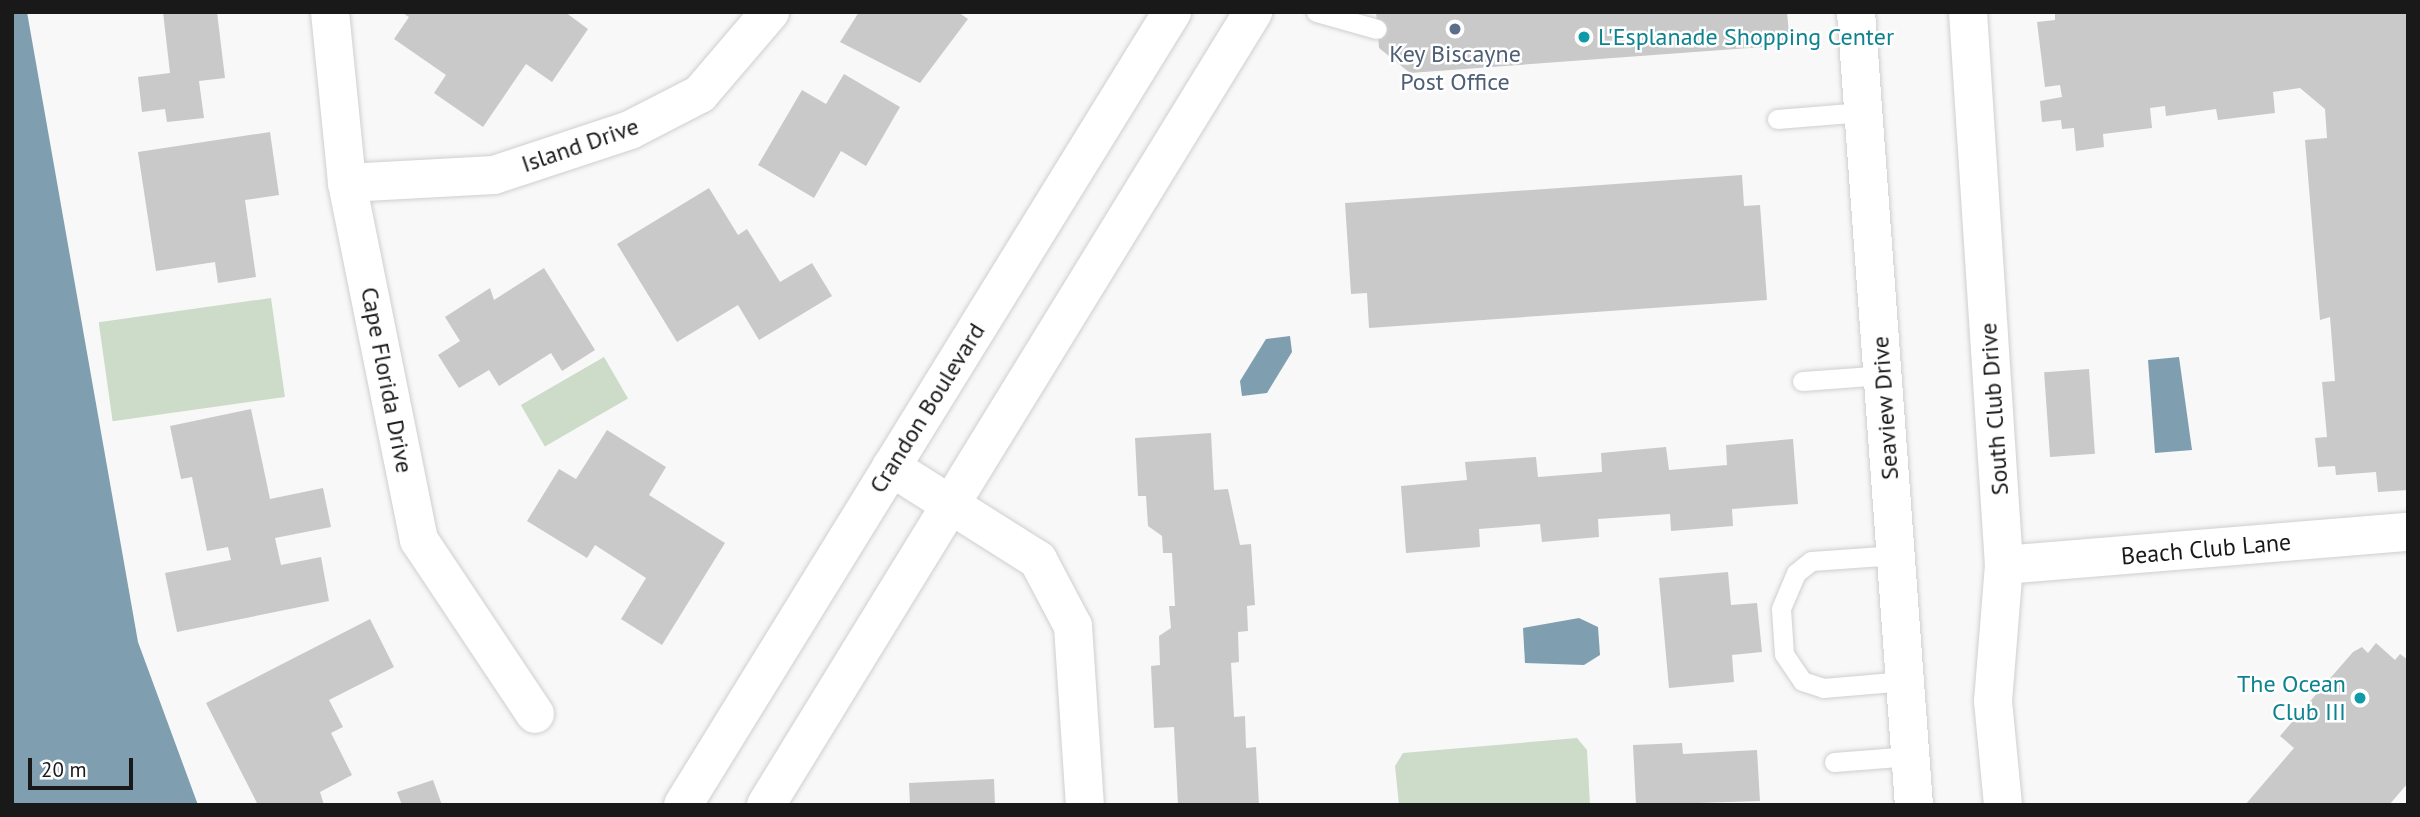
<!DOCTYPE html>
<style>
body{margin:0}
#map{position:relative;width:2420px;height:817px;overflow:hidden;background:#f8f8f9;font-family:"PT Sans",sans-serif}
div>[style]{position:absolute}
.green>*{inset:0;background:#ccdcc8;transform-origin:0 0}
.water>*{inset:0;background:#7f9fb1}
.building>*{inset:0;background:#c9c9ca;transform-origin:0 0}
.roads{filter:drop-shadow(0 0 2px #cfcfd0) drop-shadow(0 0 2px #cfcfd0)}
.service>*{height:19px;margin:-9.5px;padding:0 9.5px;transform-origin:9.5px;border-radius:9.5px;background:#fff}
.minor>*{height:38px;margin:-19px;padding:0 19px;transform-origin:19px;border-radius:19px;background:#fff}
.secondary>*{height:38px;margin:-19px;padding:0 19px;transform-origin:19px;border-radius:19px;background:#fff}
.dots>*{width:19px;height:19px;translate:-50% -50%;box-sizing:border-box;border:4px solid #fff;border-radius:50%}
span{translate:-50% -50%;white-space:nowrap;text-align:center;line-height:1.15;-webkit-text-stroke:5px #fff;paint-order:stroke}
.culture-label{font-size:24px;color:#0d838f}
.left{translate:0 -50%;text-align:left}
.right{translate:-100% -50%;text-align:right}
.service-label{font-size:24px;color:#4e5e75}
.street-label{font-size:24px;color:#191919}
.frame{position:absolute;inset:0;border:14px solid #191919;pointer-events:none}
.scale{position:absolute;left:28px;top:758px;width:105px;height:32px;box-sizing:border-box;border:4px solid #191919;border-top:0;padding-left:9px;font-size:21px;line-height:24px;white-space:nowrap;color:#191919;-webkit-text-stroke:5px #fff;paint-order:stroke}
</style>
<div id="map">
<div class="green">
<div style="left:271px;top:298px;width:100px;height:174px;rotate:82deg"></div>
<div style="left:604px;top:357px;width:48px;height:96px;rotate:60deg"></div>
<div style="clip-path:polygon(1577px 738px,1587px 750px,1590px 805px,1399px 805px,1395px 766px,1403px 753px)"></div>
</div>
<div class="water">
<div style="clip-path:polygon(12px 12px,27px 12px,138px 642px,198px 805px,12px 805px)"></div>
<div style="clip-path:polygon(1290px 336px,1292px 352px,1267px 393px,1242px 396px,1240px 381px,1266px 339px)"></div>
<div style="clip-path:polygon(2179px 357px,2192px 450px,2155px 453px,2148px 360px)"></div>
<div style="clip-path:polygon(1579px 618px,1598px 627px,1600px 655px,1584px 665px,1525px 663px,1523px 628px)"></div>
</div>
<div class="building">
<div style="clip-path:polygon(163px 12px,217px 12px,225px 78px,199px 81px,204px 118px,167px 122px,165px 109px,142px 112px,138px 77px,170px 73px)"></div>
<div style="clip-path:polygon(401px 12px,565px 12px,588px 29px,552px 82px,526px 64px,483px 127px,434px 93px,446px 75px,394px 39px,409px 17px)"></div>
<div style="clip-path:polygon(859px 12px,958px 12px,968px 19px,920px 83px,840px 42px)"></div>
<div style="clip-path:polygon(1376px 12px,1787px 12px,1790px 45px,1410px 73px,1379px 48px)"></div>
<div style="clip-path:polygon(2055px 12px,2408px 12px,2408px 490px,2378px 492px,2376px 472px,2336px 475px,2335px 466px,2318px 467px,2315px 438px,2327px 437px,2322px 382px,2335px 381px,2330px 317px,2320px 320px,2305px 140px,2327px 138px,2325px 109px,2300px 88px,2273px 92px,2275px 113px,2218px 120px,2216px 109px,2166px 116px,2165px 106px,2150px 108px,2152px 128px,2103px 134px,2104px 147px,2076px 151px,2074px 128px,2062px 129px,2061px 120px,2042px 122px,2040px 101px,2062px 97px,2060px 85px,2045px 87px,2037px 22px,2055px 20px)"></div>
<div style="clip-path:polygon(844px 74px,900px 107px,866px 166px,841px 151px,814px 198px,758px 165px,802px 90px,826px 104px)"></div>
<div style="clip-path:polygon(270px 132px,279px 195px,245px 200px,256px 277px,218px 283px,215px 262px,156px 271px,138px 152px)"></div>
<div style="clip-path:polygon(1742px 175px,1744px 206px,1760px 205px,1767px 300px,1369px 328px,1367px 293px,1351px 294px,1345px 203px)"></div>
<div style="clip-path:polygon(709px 188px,738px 235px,747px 229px,780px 282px,812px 263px,832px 296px,759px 340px,738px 305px,677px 342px,617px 244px)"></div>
<div style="clip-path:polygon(544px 268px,595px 350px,562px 371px,551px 353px,499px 386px,489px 370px,459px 388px,438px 355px,460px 341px,445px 317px,490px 288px,494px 300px)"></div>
<div style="left:2089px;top:369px;width:85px;height:45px;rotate:86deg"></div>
<div style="clip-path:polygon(251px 409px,270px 499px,323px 488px,331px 527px,275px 538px,281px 565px,321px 557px,329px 601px,177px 632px,165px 573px,231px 560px,228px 547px,207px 551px,192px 477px,181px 479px,170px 426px)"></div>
<div style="clip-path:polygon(607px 430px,666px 467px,649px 495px,725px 543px,662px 645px,621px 619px,646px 578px,595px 545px,587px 558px,527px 521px,559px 469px,576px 479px)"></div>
<div style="clip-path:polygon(1211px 433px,1214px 490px,1228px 489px,1240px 545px,1251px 544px,1255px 605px,1247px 606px,1248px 631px,1238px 632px,1239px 662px,1231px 663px,1234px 717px,1245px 716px,1246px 748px,1256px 747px,1259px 805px,1178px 805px,1174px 727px,1154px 728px,1151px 666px,1160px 665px,1159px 636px,1171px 628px,1169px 606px,1175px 606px,1172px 553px,1163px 553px,1162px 536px,1148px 526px,1146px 496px,1138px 496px,1135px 438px)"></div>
<div style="clip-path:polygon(1793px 439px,1798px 504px,1732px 509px,1733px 526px,1671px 531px,1670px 514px,1598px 519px,1599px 537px,1542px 542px,1540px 524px,1479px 529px,1480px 547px,1406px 553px,1401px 486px,1467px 480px,1465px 462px,1536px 457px,1538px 477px,1602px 472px,1601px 453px,1666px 447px,1669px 470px,1727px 465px,1726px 445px)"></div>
<div style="clip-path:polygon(1728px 572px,1731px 605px,1757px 603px,1762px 652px,1732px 655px,1734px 682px,1669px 688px,1659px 578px)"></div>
<div style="clip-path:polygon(370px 619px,394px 667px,329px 700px,343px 727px,331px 733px,352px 775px,320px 792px,324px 805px,258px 805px,206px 703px)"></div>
<div style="clip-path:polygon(2376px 643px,2395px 660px,2400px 654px,2408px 660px,2408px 783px,2389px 805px,2245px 805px,2294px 748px,2280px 736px,2353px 652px,2362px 647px,2368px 653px)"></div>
<div style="clip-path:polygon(1682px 743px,1683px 754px,1757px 750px,1760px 801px,1636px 805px,1633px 745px)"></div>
<div style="clip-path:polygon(994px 779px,995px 805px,910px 805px,909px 783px)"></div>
<div style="clip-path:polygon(433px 780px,442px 805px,402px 805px,397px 792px)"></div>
</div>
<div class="roads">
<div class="service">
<div style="left:1316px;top:12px;width:63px;rotate:15.6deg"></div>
<div style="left:1777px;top:119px;width:86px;rotate:-4.7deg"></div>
<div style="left:1802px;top:381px;width:81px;rotate:-4.2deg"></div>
<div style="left:1896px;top:555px;width:85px;rotate:176deg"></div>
<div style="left:1811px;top:561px;width:19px;rotate:141deg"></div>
<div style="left:1796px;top:573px;width:39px;rotate:113deg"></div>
<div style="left:1781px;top:609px;width:45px;rotate:86.2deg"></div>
<div style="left:1784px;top:654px;width:32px;rotate:56deg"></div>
<div style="left:1802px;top:681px;width:22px;rotate:18deg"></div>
<div style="left:1823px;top:688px;width:82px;rotate:-4.9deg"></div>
<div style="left:1834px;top:762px;width:77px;rotate:-4.5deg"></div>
</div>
<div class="minor">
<div style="left:330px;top:12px;width:172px;rotate:84.3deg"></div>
<div style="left:347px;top:183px;width:364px;rotate:78.6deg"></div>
<div style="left:419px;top:540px;width:209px;rotate:56.3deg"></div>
<div style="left:1856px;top:12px;width:795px;rotate:85.82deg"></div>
<div style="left:1968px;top:12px;width:554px;rotate:86.28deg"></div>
<div style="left:2004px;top:565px;width:136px;rotate:94.6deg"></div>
<div style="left:1993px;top:701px;width:104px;rotate:84.5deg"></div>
<div style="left:347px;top:183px;width:147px;rotate:-3.1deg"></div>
<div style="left:494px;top:175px;width:143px;rotate:-18.3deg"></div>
<div style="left:630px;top:130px;width:79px;rotate:-27.2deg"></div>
<div style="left:700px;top:94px;width:108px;rotate:-49.5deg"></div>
<div style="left:891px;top:467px;width:174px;rotate:32.3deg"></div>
<div style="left:1038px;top:560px;width:75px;rotate:62.1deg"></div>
<div style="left:1073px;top:626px;width:179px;rotate:86.2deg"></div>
<div style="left:2004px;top:565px;width:405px;rotate:-4.7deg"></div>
</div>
<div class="secondary">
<div style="left:683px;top:805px;width:932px;rotate:-58.34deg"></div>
<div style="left:766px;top:805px;width:931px;rotate:-58.44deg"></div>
</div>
</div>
<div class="dots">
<div style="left:1455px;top:29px;background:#5c6f8a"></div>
<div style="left:1584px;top:37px;background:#0f9aa8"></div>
<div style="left:2360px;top:698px;background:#0f9aa8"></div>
</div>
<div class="culture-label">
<span class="left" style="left:1598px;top:37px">L'Esplanade Shopping Center</span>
<span class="right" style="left:2346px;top:698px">The Ocean<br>Club III</span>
</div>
<div class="service-label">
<span style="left:1455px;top:68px">Key Biscayne<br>Post Office</span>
</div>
<div class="street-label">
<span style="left:580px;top:145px;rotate:-19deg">Island Drive</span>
<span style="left:387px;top:380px;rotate:79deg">Cape Florida Drive</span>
<span style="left:927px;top:408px;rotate:-58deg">Crandon Boulevard</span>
<span style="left:1885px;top:408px;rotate:-94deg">Seaview Drive</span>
<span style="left:1994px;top:409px;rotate:-94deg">South Club Drive</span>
<span style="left:2206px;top:549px;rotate:-5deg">Beach Club Lane</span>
</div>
<div class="frame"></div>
<div class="scale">20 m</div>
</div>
